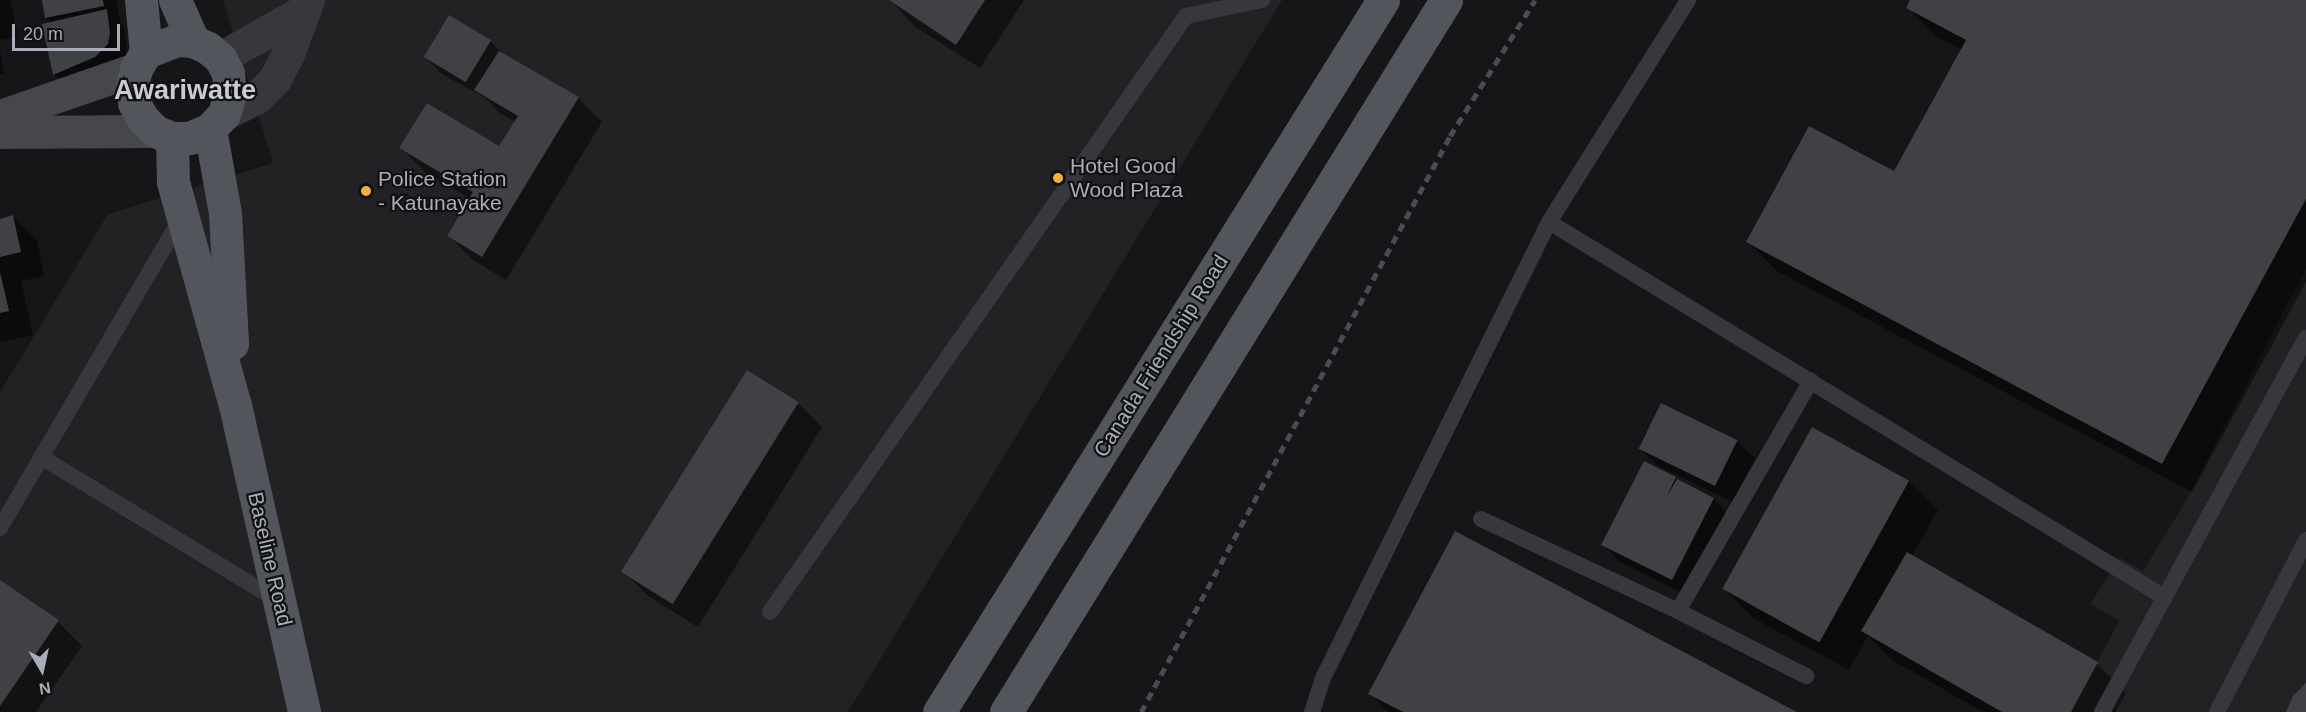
<!DOCTYPE html>
<style>
body{margin:0}
#map{position:relative;width:2306px;height:712px;overflow:hidden;background:#161618;font-family:Helvetica,sans-serif}
div>[style]{position:absolute}
.built>*{inset:0;background:#222225}
.shadow>*{inset:0;background:#0007}
.building>*{inset:0;background:#404145;transform-origin:0 0}
.service>*{height:16px;margin:-8px;padding:0 8px;transform-origin:8px;border-radius:8px;background:#37383d}
.minor>*{height:33px;margin:-16.5px;padding:0 16.5px;transform-origin:16.5px;border-radius:16.5px;background:#37383d}
.secondary>*{height:33px;margin:-16.5px;padding:0 16.5px;transform-origin:16.5px;border-radius:16.5px;background:#45474d}
.primary>*{height:33px;margin:-16.5px;padding:0 16.5px;transform-origin:16.5px;border-radius:16.5px;background:#53555c}
.rail>*{height:4.5px;margin-top:-2.25px;transform-origin:0;background:repeating-linear-gradient(90deg,#4a4c52 0 8px,transparent 0 14px)}
.dots>*{width:16px;height:16px;translate:-50% -50%;box-sizing:border-box;border:3px solid #111113;border-radius:50%}
span{translate:-50% -50%;white-space:nowrap;text-align:center;line-height:1.15;-webkit-text-stroke:4.5px #111113;paint-order:stroke}
.poi-label{font-size:21px;color:#a8adb8}
.left{translate:0 -50%;text-align:left}
.street-label{font-size:21px;color:#a8adb8}
.district-label{font-size:27px;color:#c9ccd4;font-weight:700}
.north{position:absolute;left:12px;top:640px;width:60px;height:60px;-webkit-text-stroke:4px #111113;paint-order:stroke;rotate:171deg;font-size:16px;font-weight:700;line-height:24px;text-align:center;color:#a8adb8}
.north::after{content:'';display:block;margin:auto;width:21px;height:27px;background:#a8adb8;clip-path:polygon(50% 0,100% 100%,50% 72%,0 100%)}
.scale{position:absolute;left:12px;top:24px;width:108px;height:27px;box-sizing:border-box;border:3px solid #a8adb8;border-top:0;padding-left:8px;font-size:18px;line-height:21px;white-space:nowrap;color:#a8adb8;-webkit-text-stroke:4px #111113;paint-order:stroke}
</style>
<div id="map">
<div class="built">
<div style="clip-path:polygon(223px 0,1282px 0,848px 712px,0 712px,0 392px,108px 214px,273px 163px)"></div>
<div style="clip-path:polygon(2306px 268px,2306px 712px,2071px 712px,2119px 621px,2090px 604px,2120px 558px,2143px 571px,2187px 499px)"></div>
</div>
<div class="shadow">
<div style="clip-path:polygon(0 0,10px 0,18px 37px,0 40px)"></div>
<div style="clip-path:polygon(43px 0,116px 0,121px 24px,124px 28px,127px 51px,124px 61px,72px 91px,54px 74px,52px 23px,46px 18px)"></div>
<div style="clip-path:polygon(891px 0,1024px 0,980px 68px,914px 26px)"></div>
<div style="clip-path:polygon(1912px 0,2306px 0,2306px 282px,2192px 492px,1777px 271px,1748px 242px,1895px 174px,1962px 50px,1937px 37px,1908px 8px)"></div>
<div style="clip-path:polygon(490px 41px,506px 57px,578px 98px,602px 122px,506px 280px,473px 260px,449px 236px,471px 199px,425px 172px,401px 148px,500px 148px,515px 122px,500px 113px,484px 97px,442px 74px,425px 57px)"></div>
<div style="clip-path:polygon(0 50px,4px 74px,0 74px)"></div>
<div style="clip-path:polygon(13px 217px,37px 241px,44px 276px,21px 281px,33px 335px,0 342px,0 220px)"></div>
<div style="clip-path:polygon(798px 403px,822px 427px,698px 627px,648px 596px,624px 572px)"></div>
<div style="clip-path:polygon(1813px 429px,1908px 481px,1938px 510px,1912px 556px,2097px 664px,2126px 693px,2116px 712px,1983px 712px,1892px 660px,1868px 636px,1849px 670px,1753px 618px,1724px 589px)"></div>
<div style="clip-path:polygon(1737px 441px,1755px 458px,1733px 502px,1658px 466px,1640px 449px)"></div>
<div style="clip-path:polygon(1645px 463px,1713px 499px,1731px 517px,1689px 596px,1620px 562px,1603px 544px)"></div>
<div style="clip-path:polygon(0 582px,58px 622px,82px 646px,36px 712px,0 712px)"></div>
<div style="clip-path:polygon(1370px 693px,1794px 712px,1388px 712px)"></div>
</div>
<div class="building">
<div style="clip-path:polygon(42px 0,103px 0,104px 6px,45px 18px)"></div>
<div style="clip-path:polygon(889px 0,985px 0,956px 45px)"></div>
<div style="clip-path:polygon(1910px 0,2306px 0,2306px 199px,2162px 464px,1746px 242px,1809px 126px,1894px 171px,1966px 40px,1906px 8px)"></div>
<div style="clip-path:polygon(107px 9px,110px 33px,108px 44px,95px 57px,53px 75px,42px 24px)"></div>
<div style="left:449px;top:15px;width:49px;height:49px;rotate:31deg"></div>
<div style="clip-path:polygon(499px 51px,579px 97px,482px 257px,447px 236px,473px 192px,399px 148px,427px 103px,499px 146px,518px 116px,474px 90px)"></div>
<div style="clip-path:polygon(13px 215px,21px 252px,0 257px,0 219px)"></div>
<div style="clip-path:polygon(0 272px,9px 311px,0 313px)"></div>
<div style="left:747px;top:370px;width:61px;height:238px;rotate:32deg"></div>
<div style="left:1661px;top:403px;width:85px;height:51px;rotate:26deg"></div>
<div style="left:1812px;top:427px;width:111px;height:185px;rotate:29deg"></div>
<div style="clip-path:polygon(1644px 461px,1676px 477px,1667px 496px,1677px 479px,1714px 498px,1672px 580px,1601px 545px)"></div>
<div style="clip-path:polygon(1455px 531px,1797px 712px,1403px 712px,1368px 694px)"></div>
<div style="clip-path:polygon(1907px 552px,2098px 662px,2071px 712px,2002px 712px,1861px 631px)"></div>
<div style="clip-path:polygon(0 580px,59px 620px,0 706px)"></div>
<div style="clip-path:polygon(2306px 683px,2306px 712px,2286px 712px,2293px 696px)"></div>
</div>
<div class="service">
<div style="left:1549px;top:222px;width:720px;rotate:31.37deg"></div>
<div style="left:41px;top:457px;width:278px;rotate:31.2deg"></div>
<div style="left:1481px;top:519px;width:217px;rotate:25deg"></div>
<div style="left:1678px;top:611px;width:144px;rotate:26.9deg"></div>
<div style="left:0;top:528px;width:360px;rotate:-59.7deg"></div>
<div style="left:1678px;top:611px;width:266px;rotate:-60deg"></div>
<div style="left:770px;top:612px;width:727px;rotate:-55.09deg"></div>
<div style="left:1186px;top:16px;width:78px;rotate:-11.9deg"></div>
<div style="left:1312px;top:712px;width:38px;rotate:-72deg"></div>
<div style="left:1324px;top:676px;width:507px;rotate:-63.64deg"></div>
<div style="left:1549px;top:222px;width:262px;rotate:-57.9deg"></div>
<div style="left:2102px;top:712px;width:426px;rotate:-61.4deg"></div>
<div style="left:2217px;top:712px;width:194px;rotate:-62.6deg"></div>
</div>
<div class="minor">
<div style="left:220px;top:58px;width:95px;rotate:-29.5deg"></div>
<div style="left:224px;top:114px;width:36px;rotate:-27deg"></div>
<div style="left:256px;top:98px;width:27px;rotate:-45deg"></div>
<div style="left:275px;top:79px;width:28px;rotate:-63deg"></div>
<div style="left:288px;top:54px;width:58px;rotate:-69.7deg"></div>
</div>
<div class="secondary">
<div style="left:0;top:116px;width:144px;rotate:-19.1deg"></div>
<div style="left:0;top:132px;width:155px;rotate:-0.4deg"></div>
</div>
<div class="primary">
<div style="left:141px;top:0;width:52px;rotate:84.5deg"></div>
<div style="left:175px;top:0;width:45px;rotate:66.3deg"></div>
<div style="left:177px;top:40px;width:16px;rotate:4deg"></div>
<div style="left:193px;top:41px;width:17px;rotate:25deg"></div>
<div style="left:208px;top:48px;width:16px;rotate:40deg"></div>
<div style="left:220px;top:58px;width:17px;rotate:62deg"></div>
<div style="left:228px;top:73px;width:21px;rotate:85deg"></div>
<div style="left:230px;top:94px;width:21px;rotate:107deg"></div>
<div style="left:224px;top:114px;width:21px;rotate:133deg"></div>
<div style="left:210px;top:129px;width:22px;rotate:156deg"></div>
<div style="left:190px;top:138px;width:18px;rotate:180deg"></div>
<div style="left:172px;top:138px;width:18px;rotate:-158deg"></div>
<div style="left:155px;top:131px;width:17px;rotate:-135deg"></div>
<div style="left:143px;top:119px;width:18px;rotate:-119deg"></div>
<div style="left:134px;top:103px;width:18px;rotate:-96deg"></div>
<div style="left:132px;top:85px;width:16px;rotate:-76deg"></div>
<div style="left:136px;top:69px;width:20px;rotate:-60deg"></div>
<div style="left:146px;top:52px;width:33px;rotate:-21deg"></div>
<div style="left:210px;top:129px;width:85px;rotate:79.9deg"></div>
<div style="left:225px;top:213px;width:131px;rotate:86.9deg"></div>
<div style="left:172px;top:138px;width:44px;rotate:88.7deg"></div>
<div style="left:173px;top:182px;width:231px;rotate:74.5deg"></div>
<div style="left:235px;top:405px;width:315px;rotate:77.3deg"></div>
<div style="left:939px;top:712px;width:839px;rotate:-58.05deg"></div>
<div style="left:1006px;top:712px;width:837px;rotate:-58.28deg"></div>
</div>
<div class="rail">
<div style="left:1141px;top:712px;width:654px;rotate:-61.79deg"></div>
<div style="left:1450px;top:136px;width:160px;rotate:-58deg"></div>
</div>
<div class="dots">
<div style="left:1058px;top:178px;background:#f2b134"></div>
<div style="left:366px;top:191px;background:#f2b134"></div>
</div>
<div class="poi-label">
<span class="left" style="left:1070px;top:178px">Hotel Good<br>Wood Plaza</span>
<span class="left" style="left:378px;top:191px">Police Station<br>- Katunayake</span>
</div>
<div class="street-label">
<span style="left:1161px;top:356px;rotate:-58deg">Canada Friendship Road</span>
<span style="left:270px;top:559px;rotate:77deg">Baseline Road</span>
</div>
<div class="district-label">
<span style="left:185px;top:91px">Awariwatte</span>
</div>
<div class="north">N</div>
<div class="scale">20 m</div>
</div>
